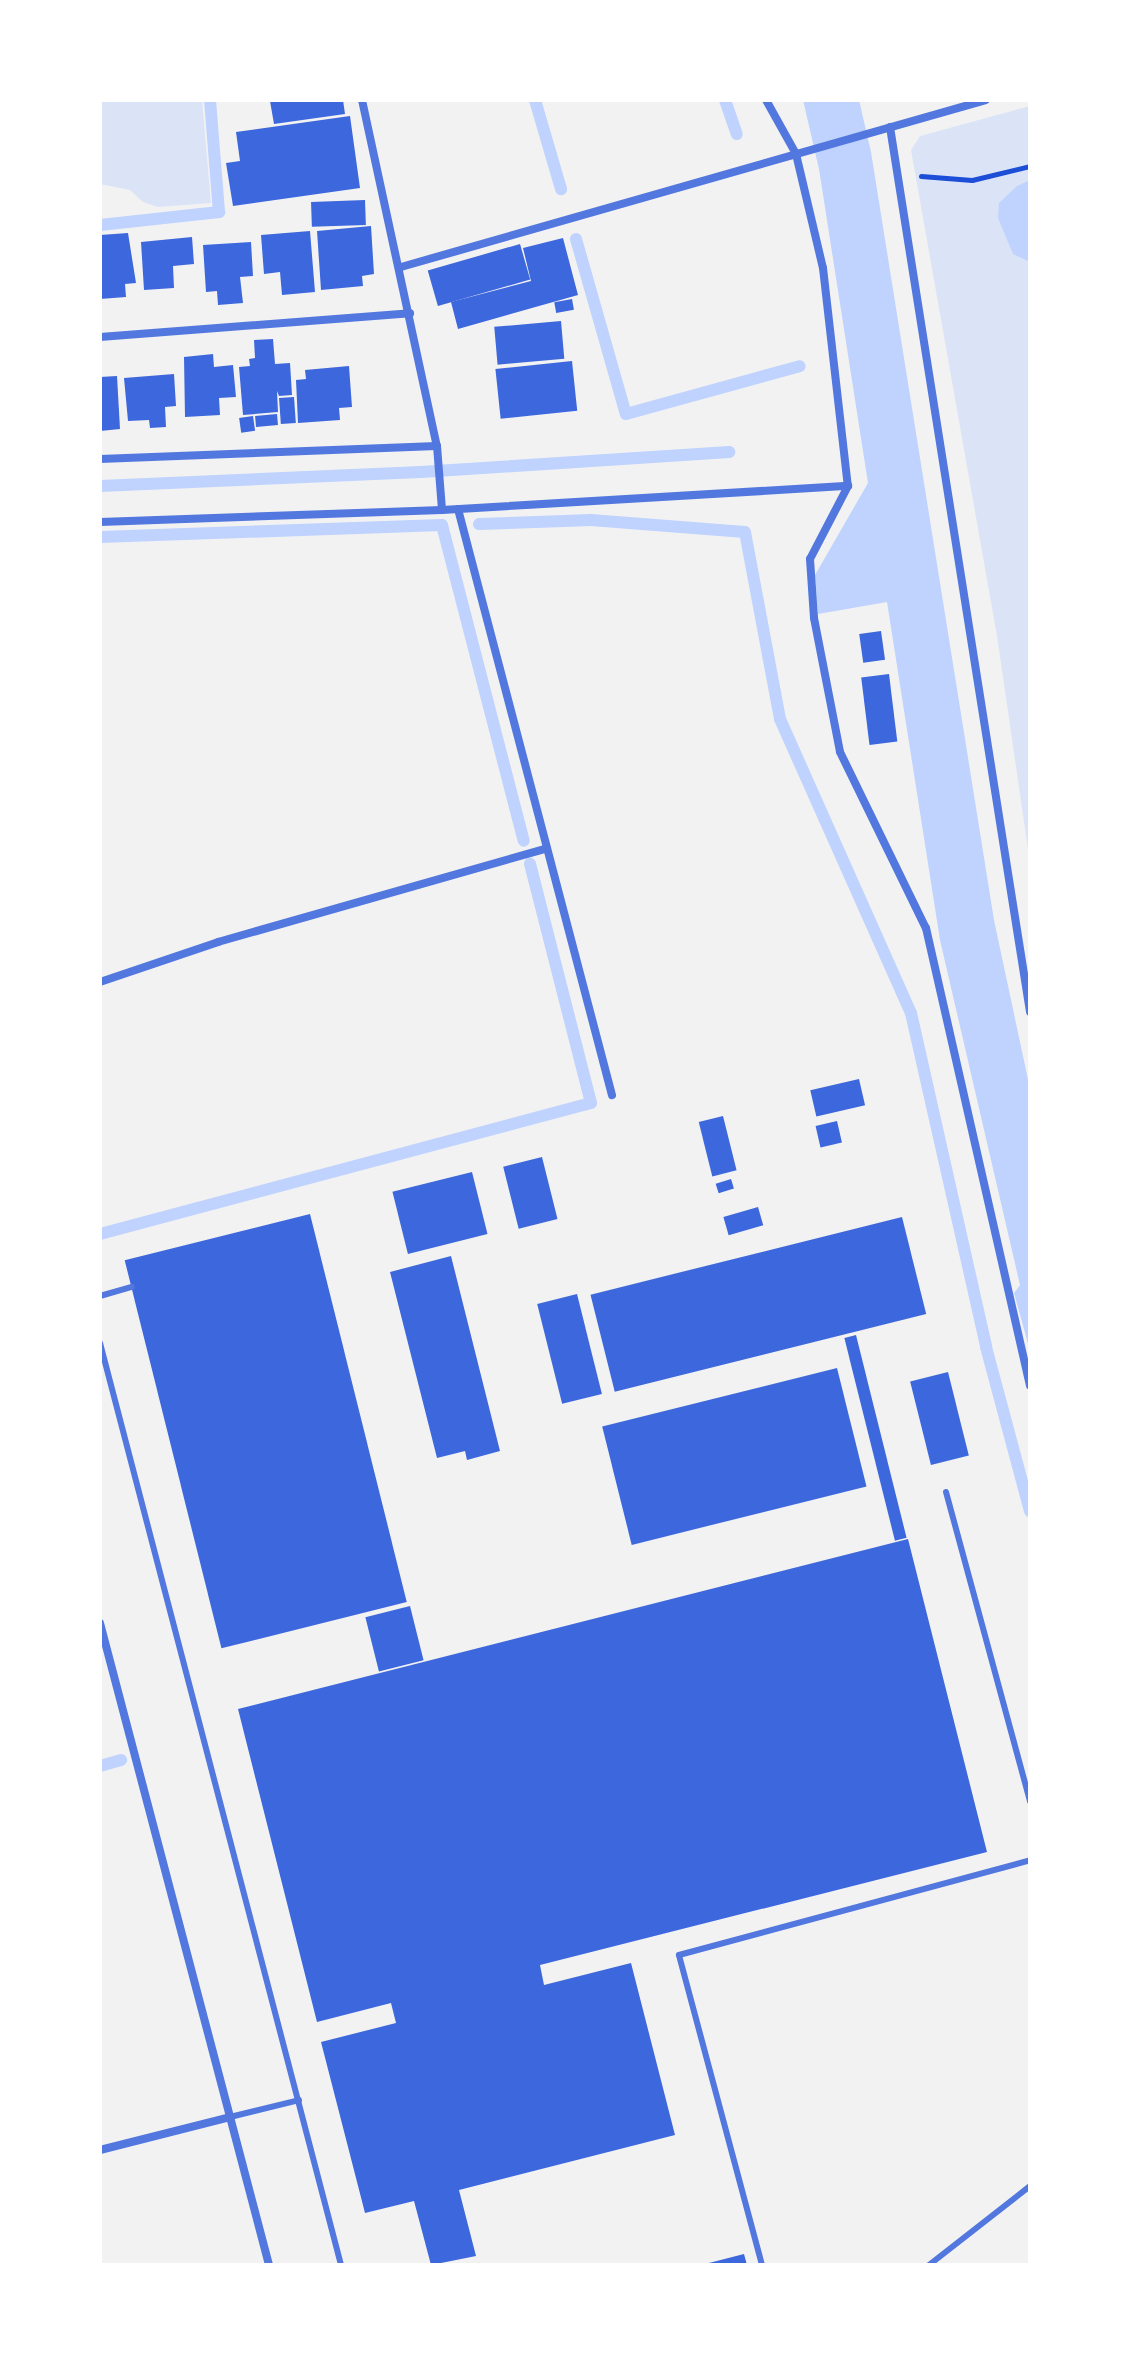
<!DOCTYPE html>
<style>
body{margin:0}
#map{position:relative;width:1130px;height:2365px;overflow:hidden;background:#f2f2f2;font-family:Lato,sans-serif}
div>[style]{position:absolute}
.green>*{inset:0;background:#dbe4f7}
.water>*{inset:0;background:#bfd3fe}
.stream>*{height:12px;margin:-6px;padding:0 6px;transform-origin:6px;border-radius:6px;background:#bfd3fe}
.building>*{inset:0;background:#3d67dc;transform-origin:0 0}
.path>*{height:5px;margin:-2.5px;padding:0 2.5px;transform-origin:2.5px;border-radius:2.5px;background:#1d4ed8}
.service>*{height:6px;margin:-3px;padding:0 3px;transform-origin:3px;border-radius:3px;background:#5277de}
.minor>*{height:8px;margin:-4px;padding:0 4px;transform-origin:4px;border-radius:4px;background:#5277de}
span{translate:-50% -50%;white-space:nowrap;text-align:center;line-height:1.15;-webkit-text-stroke:7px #fff;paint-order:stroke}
.frame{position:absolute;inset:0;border:102px solid #fff;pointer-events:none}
</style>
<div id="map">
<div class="green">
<div style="clip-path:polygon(100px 100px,202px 100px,211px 203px,158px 207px,143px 202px,130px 190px,100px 184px)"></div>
<div style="clip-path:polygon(1030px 106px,1030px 863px,997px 636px,911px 150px,920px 136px)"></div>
</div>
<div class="water">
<div style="clip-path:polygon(803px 100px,859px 100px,871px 152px,994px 920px,1030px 1089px,1030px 1351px,1014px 1293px,1020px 1285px,940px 940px,887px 602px,818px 614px,815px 575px,868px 483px,819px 169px)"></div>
<div style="clip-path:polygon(1030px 180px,1030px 262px,1013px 254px,998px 218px,999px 203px,1017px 186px)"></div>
</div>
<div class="stream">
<div style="left:535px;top:100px;width:93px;rotate:73.7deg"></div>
<div style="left:725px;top:100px;width:36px;rotate:71deg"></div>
<div style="left:100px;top:225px;width:120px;rotate:-6.2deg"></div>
<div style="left:219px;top:212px;width:112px;rotate:-94.6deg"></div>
<div style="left:576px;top:239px;width:182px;rotate:74.1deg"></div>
<div style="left:626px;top:414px;width:180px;rotate:-15.4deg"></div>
<div style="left:100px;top:486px;width:321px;rotate:-2.5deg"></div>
<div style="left:421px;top:472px;width:309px;rotate:-3.7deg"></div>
<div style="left:479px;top:524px;width:112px;rotate:-2deg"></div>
<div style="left:591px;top:520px;width:154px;rotate:4.5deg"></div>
<div style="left:745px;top:532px;width:190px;rotate:79.4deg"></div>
<div style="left:780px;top:719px;width:322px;rotate:66deg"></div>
<div style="left:911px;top:1013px;width:342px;rotate:77.3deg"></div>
<div style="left:986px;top:1347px;width:170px;rotate:75deg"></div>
<div style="left:100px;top:537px;width:342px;rotate:-2deg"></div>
<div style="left:442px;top:525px;width:326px;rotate:75.5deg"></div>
<div style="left:100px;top:1234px;width:508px;rotate:-14.94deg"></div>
<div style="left:591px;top:1103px;width:247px;rotate:-104.3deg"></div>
<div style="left:100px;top:1766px;width:22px;rotate:-16deg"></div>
</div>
<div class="building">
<div style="clip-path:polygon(343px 100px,345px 114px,274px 124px,270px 101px)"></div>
<div style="clip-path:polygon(350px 116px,360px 188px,233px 206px,226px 163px,240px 161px,236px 132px)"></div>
<div style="left:365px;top:200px;width:25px;height:54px;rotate:88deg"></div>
<div style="clip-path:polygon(371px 226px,374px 274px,362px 276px,363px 286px,321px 290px,317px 231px)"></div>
<div style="clip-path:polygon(310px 231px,315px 292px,282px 295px,280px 272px,264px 274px,261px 235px)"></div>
<div style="clip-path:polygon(128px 233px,136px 283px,125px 284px,126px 297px,100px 299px,100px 235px)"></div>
<div style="clip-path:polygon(192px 237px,194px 264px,173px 266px,174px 288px,144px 290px,141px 242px)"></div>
<div style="clip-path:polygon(563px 238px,578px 295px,458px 329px,451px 302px,531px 281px,523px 248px)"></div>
<div style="clip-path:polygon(251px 242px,253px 276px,240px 277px,243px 303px,218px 305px,217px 291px,206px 292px,203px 245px)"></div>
<div style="left:520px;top:244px;width:37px;height:96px;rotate:74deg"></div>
<div style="left:572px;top:299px;width:11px;height:18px;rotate:80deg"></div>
<div style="left:561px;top:321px;width:38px;height:67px;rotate:85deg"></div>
<div style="clip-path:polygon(273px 339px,275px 364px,290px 363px,292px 395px,279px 396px,277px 391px,278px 412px,243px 415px,239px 367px,250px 366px,249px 359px,255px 358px,254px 340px)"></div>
<div style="clip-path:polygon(213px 354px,214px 367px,233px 365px,236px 397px,219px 398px,220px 415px,185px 417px,184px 357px)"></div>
<div style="left:572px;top:361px;width:50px;height:77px;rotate:84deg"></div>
<div style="clip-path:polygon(349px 366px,352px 407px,339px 408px,340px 420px,298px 423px,296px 380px,306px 379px,305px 370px)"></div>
<div style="clip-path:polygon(174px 374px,176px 406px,165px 407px,166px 427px,150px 428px,149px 420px,128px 421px,124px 378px)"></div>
<div style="clip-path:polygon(117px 376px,120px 429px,100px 431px,100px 377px)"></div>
<div style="left:294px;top:397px;width:26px;height:15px;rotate:86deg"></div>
<div style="left:277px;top:414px;width:11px;height:22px;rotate:85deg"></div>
<div style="left:253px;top:416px;width:15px;height:14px;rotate:82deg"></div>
<div style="left:881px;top:631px;width:29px;height:22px;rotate:82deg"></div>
<div style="left:889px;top:674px;width:68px;height:28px;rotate:83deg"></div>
<div style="left:859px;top:1079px;width:27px;height:50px;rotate:77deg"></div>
<div style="left:723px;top:1116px;width:56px;height:25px;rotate:76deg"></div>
<div style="left:837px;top:1121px;width:22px;height:22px;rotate:77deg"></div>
<div style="left:542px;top:1157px;width:64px;height:40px;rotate:76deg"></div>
<div style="left:472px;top:1172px;width:64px;height:82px;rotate:76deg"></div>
<div style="left:731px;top:1179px;width:10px;height:16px;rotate:73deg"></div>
<div style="left:758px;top:1207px;width:19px;height:36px;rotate:74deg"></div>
<div style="left:310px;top:1214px;width:400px;height:191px;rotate:76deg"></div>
<div style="left:902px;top:1217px;width:100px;height:321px;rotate:76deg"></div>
<div style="clip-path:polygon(451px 1256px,500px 1451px,467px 1460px,465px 1451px,437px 1458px,390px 1272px)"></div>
<div style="left:577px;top:1294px;width:103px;height:41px;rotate:76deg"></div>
<div style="left:856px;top:1335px;width:209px;height:12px;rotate:76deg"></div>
<div style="left:837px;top:1368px;width:122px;height:242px;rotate:76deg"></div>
<div style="left:948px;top:1372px;width:86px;height:39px;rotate:76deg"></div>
<div style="clip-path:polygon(908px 1539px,987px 1852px,540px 1965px,544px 1985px,631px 1963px,675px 2135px,459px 2190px,476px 2256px,431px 2265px,414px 2201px,365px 2213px,321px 2042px,396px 2023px,391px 2003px,317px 2022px,238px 1709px)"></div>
<div style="left:410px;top:1606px;width:56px;height:46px;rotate:76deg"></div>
<div style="clip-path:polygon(744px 2254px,747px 2265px,705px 2265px,705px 2264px)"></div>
</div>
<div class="path">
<div style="left:921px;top:176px;width:51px;rotate:4.5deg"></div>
<div style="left:972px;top:180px;width:60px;rotate:-13.6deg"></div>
</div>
<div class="service">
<div style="left:100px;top:1296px;width:33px;rotate:-16deg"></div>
<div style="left:100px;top:1343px;width:953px;rotate:75.35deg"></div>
<div style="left:946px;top:1492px;width:321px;rotate:74.8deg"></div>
<div style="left:230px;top:2117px;width:71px;rotate:-13.8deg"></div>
<div style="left:762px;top:2265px;width:321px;rotate:-105deg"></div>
<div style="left:679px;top:1955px;width:364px;rotate:-15.1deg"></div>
<div style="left:929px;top:2265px;width:128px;rotate:-38deg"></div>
</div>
<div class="minor">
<div style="left:362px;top:100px;width:354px;rotate:77.8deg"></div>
<div style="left:437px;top:446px;width:64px;rotate:85.5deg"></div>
<div style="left:766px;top:100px;width:62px;rotate:60.9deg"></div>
<div style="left:796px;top:154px;width:117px;rotate:76.7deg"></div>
<div style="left:823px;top:268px;width:219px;rotate:83.5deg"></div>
<div style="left:848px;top:486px;width:82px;rotate:117.5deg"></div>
<div style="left:810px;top:559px;width:59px;rotate:86.1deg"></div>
<div style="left:814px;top:618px;width:136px;rotate:79deg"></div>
<div style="left:840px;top:752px;width:196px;rotate:64deg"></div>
<div style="left:926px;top:928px;width:469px;rotate:77.2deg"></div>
<div style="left:890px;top:127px;width:896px;rotate:81.01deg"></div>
<div style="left:401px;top:267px;width:608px;rotate:-15.93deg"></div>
<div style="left:100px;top:337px;width:311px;rotate:-4.4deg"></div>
<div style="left:100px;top:459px;width:337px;rotate:-2.2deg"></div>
<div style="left:458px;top:509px;width:606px;rotate:75.28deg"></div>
<div style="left:100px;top:522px;width:342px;rotate:-2deg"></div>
<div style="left:442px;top:510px;width:407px;rotate:-3.4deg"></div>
<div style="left:100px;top:982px;width:125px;rotate:-18.7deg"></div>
<div style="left:218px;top:942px;width:342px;rotate:-15.9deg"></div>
<div style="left:100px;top:1623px;width:664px;rotate:75.25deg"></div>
<div style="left:100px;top:2150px;width:134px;rotate:-14.2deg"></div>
</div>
<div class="frame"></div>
</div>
